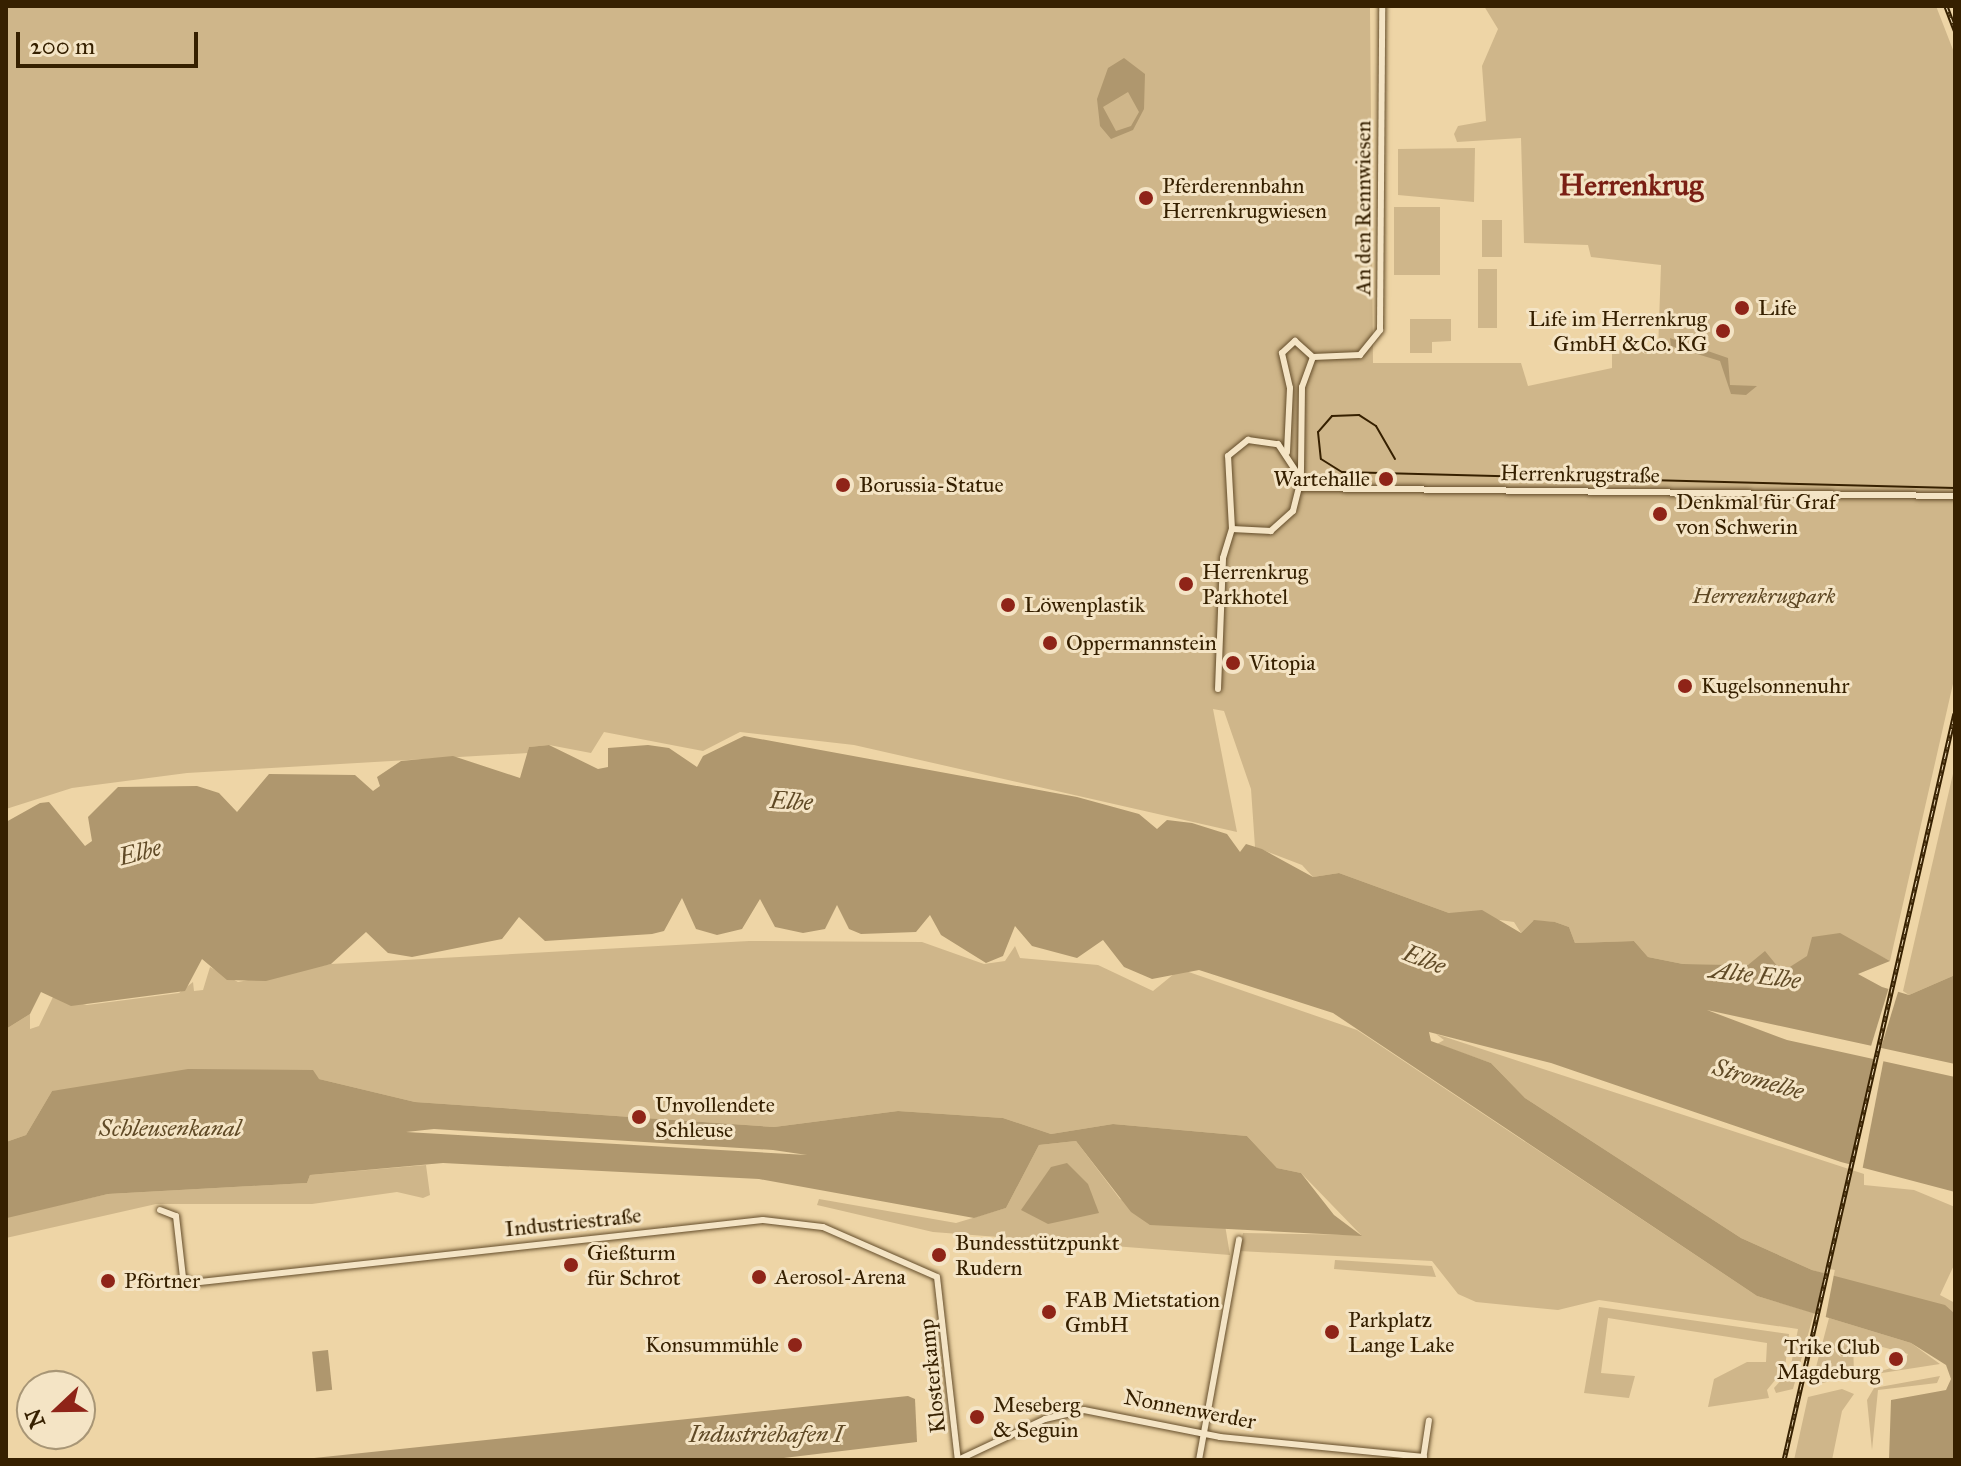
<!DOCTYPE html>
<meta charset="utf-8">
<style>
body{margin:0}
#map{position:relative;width:1961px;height:1466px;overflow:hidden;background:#eed5a6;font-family:"IM FELL Great Primer",serif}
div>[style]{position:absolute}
.green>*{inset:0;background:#cfb68a;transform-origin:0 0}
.water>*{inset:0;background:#af976e;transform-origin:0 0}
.pier>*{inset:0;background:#eed5a6;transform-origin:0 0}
.roads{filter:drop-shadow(0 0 2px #644d2a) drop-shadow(0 0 2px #644d2a)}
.minor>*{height:6px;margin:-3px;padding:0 3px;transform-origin:3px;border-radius:3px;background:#f4e4c5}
.tram>*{height:2px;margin:-1px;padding:0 1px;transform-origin:1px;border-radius:1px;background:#362000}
.rail>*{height:5px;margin-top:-2.5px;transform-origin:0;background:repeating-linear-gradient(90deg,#f4e4c5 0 6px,#362000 0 12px);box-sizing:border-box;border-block:2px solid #362000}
.dots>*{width:22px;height:22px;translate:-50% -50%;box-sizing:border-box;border:4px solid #f4e4c5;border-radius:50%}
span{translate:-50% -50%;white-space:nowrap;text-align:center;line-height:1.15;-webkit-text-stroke:6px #f4e4c5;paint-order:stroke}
.poi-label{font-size:22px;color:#362000}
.left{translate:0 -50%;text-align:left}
.right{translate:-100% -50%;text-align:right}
.street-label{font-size:22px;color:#362000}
.park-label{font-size:22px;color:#5c4622;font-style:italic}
.water-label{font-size:24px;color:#604a26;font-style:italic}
.district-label{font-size:30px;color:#7a1f14;font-weight:700}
.frame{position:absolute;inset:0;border:8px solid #362000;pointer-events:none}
.north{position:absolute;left:16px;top:1370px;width:80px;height:80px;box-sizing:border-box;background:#f4e4c5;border:2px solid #a89676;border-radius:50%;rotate:248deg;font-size:22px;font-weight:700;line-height:32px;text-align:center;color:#362000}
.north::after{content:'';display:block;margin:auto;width:28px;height:36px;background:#8f2418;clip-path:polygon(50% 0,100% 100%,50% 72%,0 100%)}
.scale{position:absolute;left:16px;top:32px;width:182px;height:36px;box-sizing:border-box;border:4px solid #362000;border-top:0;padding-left:10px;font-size:24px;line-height:28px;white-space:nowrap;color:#362000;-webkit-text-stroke:6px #f4e4c5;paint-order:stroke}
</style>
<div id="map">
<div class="green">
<div style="clip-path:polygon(6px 6px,1370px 6px,1373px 363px,1521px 363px,1528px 386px,1612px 368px,1612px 350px,1658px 351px,1661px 265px,1591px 257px,1588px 245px,1524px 243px,1521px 138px,1457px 142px,1454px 134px,1458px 126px,1486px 121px,1482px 66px,1498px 29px,1484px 6px,1936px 6px,1955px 55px,1955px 675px,1890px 961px,1841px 936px,1782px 973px,1759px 957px,1749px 965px,1683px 964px,1648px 957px,1634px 941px,1575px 943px,1569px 927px,1555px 922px,1533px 921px,1521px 933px,1514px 922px,1449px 913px,1339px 873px,1313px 877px,1302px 865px,1255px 847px,1251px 789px,1224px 711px,1213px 709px,1237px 832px,854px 745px,740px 732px,703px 751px,604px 732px,591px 753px,549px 745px,529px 747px,528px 753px,187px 773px,72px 788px,6px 809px)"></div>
<div style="clip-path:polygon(1475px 148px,1474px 202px,1398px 195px,1398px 149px)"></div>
<div style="left:1394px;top:207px;width:46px;height:68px"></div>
<div style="left:1482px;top:220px;width:20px;height:37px"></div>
<div style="left:1478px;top:269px;width:19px;height:59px"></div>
<div style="clip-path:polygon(1410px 319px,1451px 319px,1451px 341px,1432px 342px,1432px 353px,1410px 353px)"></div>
<div style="clip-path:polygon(1955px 765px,1955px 975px,1909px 995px,1903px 991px)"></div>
<div style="clip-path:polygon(749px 941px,922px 942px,984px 964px,1005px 961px,1015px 946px,1020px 958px,1098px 965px,1153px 991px,1180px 969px,1357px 1030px,1757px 1296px,1814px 1313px,1793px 1389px,1776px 1393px,1774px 1388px,1790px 1370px,1798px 1329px,1599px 1300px,1558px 1310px,1476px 1302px,1458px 1294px,1432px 1261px,1239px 1251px,1243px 1233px,1361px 1235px,1301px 1173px,1277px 1168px,1247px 1136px,1113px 1124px,1051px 1134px,1003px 1118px,898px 1111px,774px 1127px,415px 1102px,319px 1079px,52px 1091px,26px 1135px,6px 1142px,6px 1029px,30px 1014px,30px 1029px,39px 1026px,53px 997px,87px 1005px,179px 993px,193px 982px,194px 991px,203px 990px,210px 967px,238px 982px,331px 964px)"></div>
<div style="clip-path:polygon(1436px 1034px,1864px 1174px,1864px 1185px,1914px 1190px,1955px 1207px,1955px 1263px,1940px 1295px,1955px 1303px,1955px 1314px,1812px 1270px,1741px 1238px,1525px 1098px,1491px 1063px,1437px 1044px,1444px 1040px)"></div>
<div style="clip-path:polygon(1076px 1141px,1120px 1199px,1201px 1226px,1225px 1225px,1230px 1255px,933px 1232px,817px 1205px,819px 1199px,956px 1223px,1006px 1208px,1039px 1145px)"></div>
<div style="clip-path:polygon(426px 1165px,430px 1195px,423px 1198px,397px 1192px,312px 1204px,156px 1204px,6px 1238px,6px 1217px,108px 1194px,307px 1183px,310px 1175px)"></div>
<div style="clip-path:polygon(1335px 1260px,1432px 1266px,1436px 1277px,1334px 1269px)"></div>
<div style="clip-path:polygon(1599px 1307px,1789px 1334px,1785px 1368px,1767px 1390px,1769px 1398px,1708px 1407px,1714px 1379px,1747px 1362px,1766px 1362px,1767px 1343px,1608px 1318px,1601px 1373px,1635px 1376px,1629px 1398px,1584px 1393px)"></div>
<div style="clip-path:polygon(1829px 1318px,1911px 1343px,1940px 1364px,1869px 1375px,1903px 1364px,1908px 1354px,1853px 1339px,1854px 1375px,1811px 1386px)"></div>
<div style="clip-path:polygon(1940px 1376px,1937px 1383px,1878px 1390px,1872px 1450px,1867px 1400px,1874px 1388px)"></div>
<div style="clip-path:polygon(1842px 1389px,1854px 1394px,1842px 1411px,1832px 1460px,1794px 1460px,1808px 1397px)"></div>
</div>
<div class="water">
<div style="clip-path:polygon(evenodd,1124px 58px,1145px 74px,1144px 109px,1133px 130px,1111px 139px,1100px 126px,1097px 99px,1108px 68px,1124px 58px,1128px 92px,1139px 112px,1131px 126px,1116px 131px,1103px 107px,1128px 92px)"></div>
<div style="clip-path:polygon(1670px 338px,1728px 358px,1730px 385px,1757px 386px,1746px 395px,1731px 394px,1720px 361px,1671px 346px)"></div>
<div style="clip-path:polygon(744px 736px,1077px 797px,1139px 814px,1157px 829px,1167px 820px,1192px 823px,1227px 834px,1240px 852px,1246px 844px,1262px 849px,1313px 877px,1339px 873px,1449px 913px,1482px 910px,1521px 933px,1534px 920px,1555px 922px,1569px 927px,1575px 943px,1634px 941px,1648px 957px,1683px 964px,1748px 965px,1765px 951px,1782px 972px,1807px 956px,1812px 937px,1840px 933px,1890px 961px,1858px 974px,1882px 987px,1909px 995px,1955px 975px,1955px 1064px,1707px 1010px,1787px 1040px,1955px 1077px,1955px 1192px,1841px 1162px,1551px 1063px,1429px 1032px,1431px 1041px,1491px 1063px,1525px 1098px,1741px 1238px,1812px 1270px,1945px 1305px,1955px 1314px,1955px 1460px,1889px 1460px,1891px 1400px,1946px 1390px,1951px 1379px,1946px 1365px,1911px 1343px,1757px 1296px,1333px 1013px,1199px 970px,1152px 979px,1124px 967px,1103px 940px,1077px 958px,1032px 946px,1015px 926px,1003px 956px,986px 963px,941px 935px,930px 915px,916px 932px,861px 934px,849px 929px,837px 905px,825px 929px,803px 933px,775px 927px,760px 899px,742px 929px,717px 935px,696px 929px,682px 898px,664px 931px,652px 934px,545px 941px,519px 917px,502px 939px,412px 957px,388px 953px,366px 932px,331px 964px,266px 981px,227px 980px,202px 959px,185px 991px,71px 1006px,41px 992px,30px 1014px,6px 1029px,6px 822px,40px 803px,49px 802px,85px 846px,92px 841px,88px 817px,118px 787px,197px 786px,219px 793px,237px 812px,269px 774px,355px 775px,373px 791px,380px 786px,377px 777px,401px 761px,453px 756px,520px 778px,529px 747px,549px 745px,598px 769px,608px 767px,608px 748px,648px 745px,669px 748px,697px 767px,703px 756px)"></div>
<div style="clip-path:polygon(evenodd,188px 1069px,313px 1070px,319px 1079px,415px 1102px,774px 1127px,898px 1111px,1003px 1118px,1051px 1134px,1113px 1124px,1247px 1136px,1277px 1168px,1301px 1173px,1334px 1215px,1362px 1236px,1150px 1225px,1131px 1212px,1076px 1141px,1039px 1145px,1006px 1208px,974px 1218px,759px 1179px,443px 1163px,310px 1175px,307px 1183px,108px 1194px,7px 1218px,6px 1142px,26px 1135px,52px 1091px,188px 1069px,434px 1129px,773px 1150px,807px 1155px,406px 1132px,434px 1129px)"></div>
<div style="clip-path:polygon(1067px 1163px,1088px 1184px,1099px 1213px,1048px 1224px,1021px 1210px,1051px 1167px)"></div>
<div style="left:328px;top:1350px;width:40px;height:16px;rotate:84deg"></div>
<div style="clip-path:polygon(908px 1396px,915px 1399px,917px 1442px,767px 1460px,295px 1460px)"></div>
</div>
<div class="pier">
<div style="left:1890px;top:984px;width:10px;height:69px;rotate:17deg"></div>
<div style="left:1874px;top:1057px;width:10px;height:114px;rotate:11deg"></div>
<div style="left:1825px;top:1268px;width:10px;height:51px;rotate:11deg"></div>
</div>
<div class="roads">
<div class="minor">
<div style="left:1313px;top:357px;width:47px;rotate:-2.4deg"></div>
<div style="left:1360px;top:355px;width:32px;rotate:-51deg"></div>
<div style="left:1380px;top:330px;width:324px;rotate:-89.6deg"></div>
<div style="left:1287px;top:452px;width:64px;rotate:-87.3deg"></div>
<div style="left:1290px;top:388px;width:36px;rotate:-103deg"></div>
<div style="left:1282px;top:353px;width:18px;rotate:-43deg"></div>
<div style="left:1295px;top:341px;width:24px;rotate:42deg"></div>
<div style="left:1313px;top:357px;width:32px;rotate:110deg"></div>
<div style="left:1302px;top:387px;width:88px;rotate:90.7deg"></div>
<div style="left:1301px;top:488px;width:654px;rotate:0.7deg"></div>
<div style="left:1218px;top:689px;width:131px;rotate:-87.8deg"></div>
<div style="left:1223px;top:558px;width:30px;rotate:-73deg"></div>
<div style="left:1232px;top:529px;width:73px;rotate:-93.1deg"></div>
<div style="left:1228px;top:456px;width:26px;rotate:-39deg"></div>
<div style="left:1248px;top:440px;width:30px;rotate:8deg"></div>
<div style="left:1278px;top:444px;width:42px;rotate:56.7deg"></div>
<div style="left:1301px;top:479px;width:33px;rotate:104deg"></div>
<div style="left:1293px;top:511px;width:30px;rotate:138deg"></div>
<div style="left:1271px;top:531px;width:39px;rotate:-177deg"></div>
<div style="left:160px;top:1210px;width:17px;rotate:21deg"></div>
<div style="left:176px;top:1216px;width:61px;rotate:83.5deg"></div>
<div style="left:183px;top:1277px;width:10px;rotate:37deg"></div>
<div style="left:191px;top:1283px;width:575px;rotate:-6.29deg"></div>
<div style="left:763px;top:1220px;width:60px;rotate:6.7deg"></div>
<div style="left:823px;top:1227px;width:124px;rotate:23.7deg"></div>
<div style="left:937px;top:1277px;width:184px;rotate:83.5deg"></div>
<div style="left:958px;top:1460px;width:96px;rotate:-25.2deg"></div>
<div style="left:1045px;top:1419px;width:40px;rotate:-13deg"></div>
<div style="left:1084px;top:1410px;width:139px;rotate:11.2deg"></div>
<div style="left:1220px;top:1437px;width:205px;rotate:5.6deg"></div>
<div style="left:1199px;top:1460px;width:224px;rotate:-79.7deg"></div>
<div style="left:1423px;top:1460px;width:40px;rotate:-81.5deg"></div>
</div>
</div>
<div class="tram">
<div style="left:1395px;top:459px;width:38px;rotate:-120deg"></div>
<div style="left:1376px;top:426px;width:20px;rotate:-147deg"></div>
<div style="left:1359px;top:415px;width:27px;rotate:178deg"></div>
<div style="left:1332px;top:416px;width:21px;rotate:131deg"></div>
<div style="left:1318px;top:432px;width:27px;rotate:84deg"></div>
<div style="left:1321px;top:459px;width:25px;rotate:32deg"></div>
<div style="left:1342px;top:472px;width:613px;rotate:1.5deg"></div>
</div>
<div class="rail">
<div style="left:1946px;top:6px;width:26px;rotate:69deg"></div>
<div style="left:1784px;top:1460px;width:766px;rotate:-77.11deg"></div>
</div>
<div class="dots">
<div style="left:1146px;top:198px;background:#8f2418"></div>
<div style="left:1742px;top:308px;background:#8f2418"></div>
<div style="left:1723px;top:331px;background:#8f2418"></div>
<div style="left:1386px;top:479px;background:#8f2418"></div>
<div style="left:843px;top:485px;background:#8f2418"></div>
<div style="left:1660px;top:514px;background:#8f2418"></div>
<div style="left:1186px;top:584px;background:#8f2418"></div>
<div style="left:1008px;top:605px;background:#8f2418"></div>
<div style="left:1050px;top:643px;background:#8f2418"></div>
<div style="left:1233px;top:663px;background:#8f2418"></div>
<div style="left:1685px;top:686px;background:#8f2418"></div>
<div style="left:639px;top:1117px;background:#8f2418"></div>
<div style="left:939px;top:1255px;background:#8f2418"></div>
<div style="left:571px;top:1265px;background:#8f2418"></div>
<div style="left:759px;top:1277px;background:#8f2418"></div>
<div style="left:108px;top:1281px;background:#8f2418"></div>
<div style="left:1049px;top:1312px;background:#8f2418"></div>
<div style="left:1332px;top:1332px;background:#8f2418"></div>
<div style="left:795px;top:1345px;background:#8f2418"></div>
<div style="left:1896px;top:1359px;background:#8f2418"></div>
<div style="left:977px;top:1417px;background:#8f2418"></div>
</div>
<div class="poi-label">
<span class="left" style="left:1162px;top:198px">Pferderennbahn<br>Herrenkrugwiesen</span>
<span class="left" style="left:1758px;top:308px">Life</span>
<span class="right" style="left:1707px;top:331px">Life im Herrenkrug<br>GmbH &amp;Co. KG</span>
<span class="right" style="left:1370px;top:479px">Wartehalle</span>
<span class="left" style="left:859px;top:485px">Borussia-Statue</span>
<span class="left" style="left:1676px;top:514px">Denkmal für Graf<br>von Schwerin</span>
<span class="left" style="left:1202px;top:584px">Herrenkrug<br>Parkhotel</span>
<span class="left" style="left:1024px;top:605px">Löwenplastik</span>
<span class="left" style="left:1066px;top:643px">Oppermannstein</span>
<span class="left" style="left:1249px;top:663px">Vitopia</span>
<span class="left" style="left:1701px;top:686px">Kugelsonnenuhr</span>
<span class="left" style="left:655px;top:1117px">Unvollendete<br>Schleuse</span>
<span class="left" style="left:955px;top:1255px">Bundesstützpunkt<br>Rudern</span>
<span class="left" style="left:587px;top:1265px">Gießturm<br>für Schrot</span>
<span class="left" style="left:775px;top:1277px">Aerosol-Arena</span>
<span class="left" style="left:124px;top:1281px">Pförtner</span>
<span class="left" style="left:1065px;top:1312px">FAB Mietstation<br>GmbH</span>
<span class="left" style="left:1348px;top:1332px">Parkplatz<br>Lange Lake</span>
<span class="right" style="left:779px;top:1345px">Konsummühle</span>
<span class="right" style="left:1880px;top:1359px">Trike Club<br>Magdeburg</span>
<span class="left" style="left:993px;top:1417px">Meseberg<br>&amp; Seguin</span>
</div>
<div class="street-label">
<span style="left:1363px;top:208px;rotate:-90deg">An den Rennwiesen</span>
<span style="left:1580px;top:474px;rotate:1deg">Herrenkrugstraße</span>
<span style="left:573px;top:1222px;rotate:-6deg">Industriestraße</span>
<span style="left:932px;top:1376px;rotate:-96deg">Klosterkamp</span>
<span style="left:1190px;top:1409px;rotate:11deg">Nonnenwerder</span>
</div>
<div class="park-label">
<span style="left:1764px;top:596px">Herrenkrugpark</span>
</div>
<div class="water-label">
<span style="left:791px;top:802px;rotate:3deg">Elbe</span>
<span style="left:140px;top:853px;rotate:-15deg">Elbe</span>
<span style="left:1424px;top:960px;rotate:21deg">Elbe</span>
<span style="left:1755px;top:976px;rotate:7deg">Alte Elbe</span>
<span style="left:1758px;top:1080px;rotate:16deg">Stromelbe</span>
<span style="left:170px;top:1129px">Schleusenkanal</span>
<span style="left:766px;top:1435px">Industriehafen I</span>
</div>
<div class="district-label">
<span style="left:1631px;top:185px">Herrenkrug</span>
</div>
<div class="frame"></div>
<div class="north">N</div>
<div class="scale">200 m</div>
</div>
